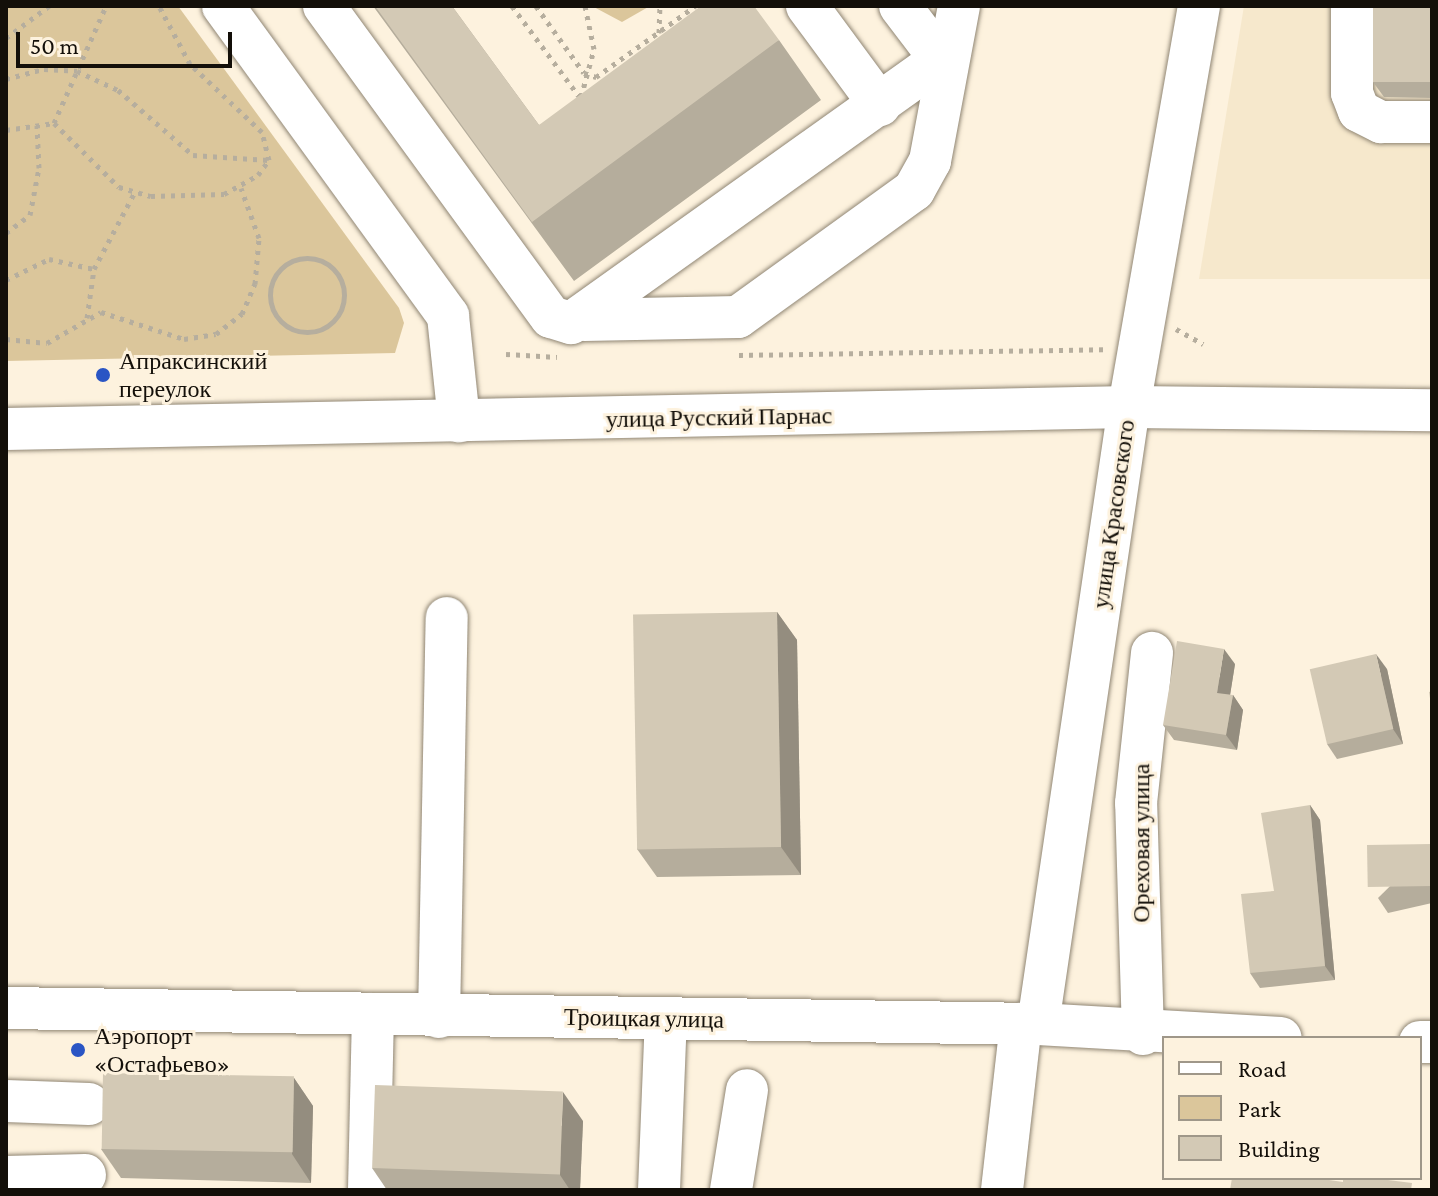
<!DOCTYPE html>
<meta charset="utf-8">
<style>
body{margin:0}
#map{position:relative;width:1438px;height:1196px;overflow:hidden;background:#fdf2de;font-family:"Crimson Pro",serif}
div>[style]{position:absolute}
.built>*{inset:0;background:#f6e8cc}
.green>*{inset:0;background:#dbc69b}
.path>*{height:5px;margin-top:-2.5px;transform-origin:0;background:repeating-linear-gradient(90deg,#b6ae9e 0 4px,transparent 0 10px)}
.path>.ring{margin:-2.5px;padding:0;box-sizing:content-box;background:none;border:5px solid #b6ae9e;border-radius:50%}
.roads{filter:drop-shadow(0 0 2px #908674) drop-shadow(0 0 2px #908674)}
.minor>*{height:42px;margin:-21px;padding:0 21px;transform-origin:21px;border-radius:21px;background:#fff}
.wall>*{inset:0;background:#b5ad9c}
.shaded-wall>*{inset:0;background:#948d7f}
.building>*{inset:0;background:#d3c9b5;transform-origin:0 0}
.dots>*{width:22px;height:22px;translate:-50% -50%;box-sizing:border-box;border:4px solid #fdf2de;border-radius:50%}
span{translate:-50% -50%;white-space:nowrap;text-align:center;line-height:1.15;-webkit-text-stroke:6px #fdf2de;paint-order:stroke}
.poi-label{font-size:24px;color:#130f09}
.left{translate:0 -50%;text-align:left}
.street-label{font-size:24px;color:#130f09}
.frame{position:absolute;inset:0;border:8px solid #130f09;pointer-events:none}
.legend{position:absolute;left:1162px;top:1036px;width:260px;height:144px;box-sizing:border-box;background:#fdf2de;border:2px solid #9f9789;margin:0;padding:10px 14px;list-style:none;font-size:24px;color:#130f09}
.legend li{display:flex;align-items:center;gap:16px;height:40px}
.legend b{width:40px;border:2px solid #9f9789}
.scale{position:absolute;left:16px;top:32px;width:216px;height:36px;box-sizing:border-box;border:4px solid #130f09;border-top:0;padding-left:10px;font-size:24px;line-height:28px;white-space:nowrap;color:#130f09;-webkit-text-stroke:6px #fdf2de;paint-order:stroke}
</style>
<div id="map">
<div class="built">
<div style="clip-path:polygon(1244px 6px,1432px 6px,1432px 279px,1199px 279px)"></div>
</div>
<div class="green">
<div style="clip-path:polygon(6px 6px,178px 6px,399px 308px,404px 323px,395px 353px,6px 361px)"></div>
<div style="clip-path:polygon(592px 6px,650px 6px,622px 22px)"></div>
</div>
<div class="path">
<div style="left:512px;top:6px;width:116px;rotate:53.4deg"></div>
<div style="left:536px;top:6px;width:82px;rotate:54.4deg"></div>
<div style="left:584px;top:73px;width:13px;rotate:18deg"></div>
<div style="left:596px;top:77px;width:122px;rotate:-35.6deg"></div>
<div style="left:659px;top:33px;width:27px;rotate:-88deg"></div>
<div style="left:6px;top:38px;width:54px;rotate:-36.7deg"></div>
<div style="left:6px;top:79px;width:39px;rotate:-15deg"></div>
<div style="left:44px;top:69px;width:33px;rotate:3deg"></div>
<div style="left:77px;top:71px;width:45px;rotate:24.9deg"></div>
<div style="left:118px;top:90px;width:99px;rotate:40.9deg"></div>
<div style="left:193px;top:155px;width:75px;rotate:3.8deg"></div>
<div style="left:581px;top:97px;width:50px;rotate:-74.8deg"></div>
<div style="left:594px;top:49px;width:44px;rotate:-101.8deg"></div>
<div style="left:54px;top:123px;width:128px;rotate:-66deg"></div>
<div style="left:6px;top:130px;width:49px;rotate:-8.3deg"></div>
<div style="left:54px;top:123px;width:91px;rotate:44.6deg"></div>
<div style="left:119px;top:187px;width:33px;rotate:16deg"></div>
<div style="left:151px;top:196px;width:73px;rotate:-1.6deg"></div>
<div style="left:224px;top:194px;width:39px;rotate:-29deg"></div>
<div style="left:258px;top:175px;width:19px;rotate:-54deg"></div>
<div style="left:269px;top:160px;width:29px;rotate:-104deg"></div>
<div style="left:262px;top:132px;width:99px;rotate:-136.6deg"></div>
<div style="left:190px;top:64px;width:66px;rotate:-118.1deg"></div>
<div style="left:6px;top:233px;width:30px;rotate:-37deg"></div>
<div style="left:30px;top:215px;width:48px;rotate:-79.2deg"></div>
<div style="left:39px;top:168px;width:43px;rotate:-92.7deg"></div>
<div class="ring" style="left:270px;top:258px;width:69px;height:69px"></div>
<div style="left:6px;top:280px;width:48px;rotate:-26deg"></div>
<div style="left:49px;top:259px;width:46px;rotate:12.5deg"></div>
<div style="left:87px;top:318px;width:49px;rotate:-81.9deg"></div>
<div style="left:94px;top:269px;width:87px;rotate:-62deg"></div>
<div style="left:1176px;top:329px;width:31px;rotate:29deg"></div>
<div style="left:6px;top:339px;width:41px;rotate:5.6deg"></div>
<div style="left:47px;top:343px;width:62px;rotate:-29.9deg"></div>
<div style="left:101px;top:312px;width:87px;rotate:18deg"></div>
<div style="left:184px;top:339px;width:32px;rotate:-9deg"></div>
<div style="left:216px;top:334px;width:33px;rotate:-38deg"></div>
<div style="left:242px;top:314px;width:33px;rotate:-67deg"></div>
<div style="left:255px;top:284px;width:46px;rotate:-85deg"></div>
<div style="left:259px;top:238px;width:53px;rotate:-109.8deg"></div>
<div style="left:506px;top:354px;width:51px;rotate:3.4deg"></div>
<div style="left:739px;top:355px;width:365px;rotate:-0.9deg"></div>
</div>
<div class="roads">
<div class="minor">
<div style="left:223px;top:6px;width:383px;rotate:54deg"></div>
<div style="left:448px;top:316px;width:106px;rotate:84deg"></div>
<div style="left:324px;top:6px;width:385px;rotate:53.9deg"></div>
<div style="left:551px;top:317px;width:21px;rotate:17deg"></div>
<div style="left:571px;top:323px;width:465px;rotate:-35.5deg"></div>
<div style="left:807px;top:6px;width:123px;rotate:53.6deg"></div>
<div style="left:900px;top:6px;width:68px;rotate:52.8deg"></div>
<div style="left:1352px;top:6px;width:87px;rotate:90deg"></div>
<div style="left:1352px;top:93px;width:19px;rotate:69deg"></div>
<div style="left:1359px;top:111px;width:25px;rotate:27deg"></div>
<div style="left:1381px;top:122px;width:51px"></div>
<div style="left:584px;top:320px;width:154px;rotate:-1.1deg"></div>
<div style="left:738px;top:317px;width:217px;rotate:-35.8deg"></div>
<div style="left:914px;top:190px;width:33px;rotate:-61deg"></div>
<div style="left:930px;top:161px;width:158px;rotate:-79.4deg"></div>
<div style="left:6px;top:429px;width:1123px;rotate:-1.12deg"></div>
<div style="left:1129px;top:407px;width:303px;rotate:0.6deg"></div>
<div style="left:6px;top:1008px;width:1032px;rotate:0.89deg"></div>
<div style="left:1038px;top:1024px;width:243px;rotate:3.3deg"></div>
<div style="left:439px;top:1017px;width:399px;rotate:-88.9deg"></div>
<div style="left:1038px;top:1024px;width:624px;rotate:-81.61deg"></div>
<div style="left:1129px;top:407px;width:407px;rotate:-80.1deg"></div>
<div style="left:1143px;top:1034px;width:231px;rotate:-91.7deg"></div>
<div style="left:1136px;top:803px;width:151px;rotate:-83.9deg"></div>
<div style="left:1420px;top:1042px;width:12px"></div>
<div style="left:6px;top:1101px;width:83px;rotate:2.1deg"></div>
<div style="left:6px;top:1177px;width:79px;rotate:-1.5deg"></div>
<div style="left:369px;top:1190px;width:176px;rotate:-88.7deg"></div>
<div style="left:659px;top:1190px;width:172px;rotate:-87.7deg"></div>
<div style="left:731px;top:1190px;width:101px;rotate:-80.9deg"></div>
<div style="left:1002px;top:1190px;width:167px;rotate:-83.5deg"></div>
</div>
</div>
<div class="wall">
<div style="clip-path:polygon(373px 6px,452px 6px,539px 125px,779px 40px,821px 100px,574px 281px)"></div>
<div style="clip-path:polygon(1432px 6px,1432px 98px,1384px 97px,1373px 82px)"></div>
<div style="clip-path:polygon(777px 612px,797px 640px,801px 875px,657px 877px,637px 849px)"></div>
<div style="clip-path:polygon(1235px 664px,1230px 695px,1233px 695px,1243px 710px,1237px 750px,1174px 740px,1163px 725px)"></div>
<div style="clip-path:polygon(1387px 669px,1403px 744px,1337px 759px,1327px 744px)"></div>
<div style="clip-path:polygon(1310px 805px,1320px 820px,1335px 980px,1260px 988px,1250px 973px,1274px 891px)"></div>
<div style="clip-path:polygon(1432px 845px,1432px 903px,1388px 913px,1378px 898px)"></div>
<div style="clip-path:polygon(294px 1078px,313px 1106px,311px 1183px,121px 1178px,101px 1149px)"></div>
<div style="clip-path:polygon(583px 1121px,580px 1190px,387px 1190px,372px 1168px)"></div>
</div>
<div class="shaded-wall">
<div style="clip-path:polygon(777px 612px,797px 640px,801px 875px,781px 847px)"></div>
<div style="clip-path:polygon(1224px 649px,1235px 664px,1228px 708px,1217px 693px)"></div>
<div style="clip-path:polygon(1376px 654px,1387px 669px,1403px 744px,1393px 729px)"></div>
<div style="clip-path:polygon(1233px 695px,1243px 710px,1237px 750px,1226px 735px)"></div>
<div style="clip-path:polygon(1310px 805px,1320px 820px,1335px 980px,1325px 966px)"></div>
<div style="clip-path:polygon(294px 1078px,313px 1106px,311px 1183px,292px 1154px)"></div>
<div style="clip-path:polygon(563px 1092px,583px 1121px,580px 1190px,570px 1190px,560px 1175px)"></div>
</div>
<div class="building">
<div style="clip-path:polygon(375px 6px,452px 6px,539px 125px,701px 6px,754px 6px,779px 40px,532px 222px)"></div>
<div style="left:1373px;top:6px;width:59px;height:76px"></div>
<div style="left:777px;top:612px;width:235px;height:144px;rotate:89deg"></div>
<div style="clip-path:polygon(1177px 641px,1224px 649px,1217px 693px,1233px 695px,1226px 735px,1163px 725px)"></div>
<div style="left:1376px;top:654px;width:77px;height:68px;rotate:77deg"></div>
<div style="clip-path:polygon(1432px 691px,1432px 711px,1429px 692px)"></div>
<div style="clip-path:polygon(1310px 805px,1325px 966px,1250px 973px,1241px 894px,1274px 891px,1261px 813px)"></div>
<div style="left:1431px;top:844px;width:42px;height:64px;rotate:89deg"></div>
<div style="left:103px;top:1073px;width:191px;height:76px;rotate:1deg"></div>
<div style="left:375px;top:1085px;width:188px;height:83px;rotate:2deg"></div>
<div style="clip-path:polygon(1232px 1178px,1315px 1178px,1343px 1182px,1343px 1178px,1372px 1178px,1412px 1183px,1411px 1190px,1230px 1190px)"></div>
</div>
<div class="dots">
<div style="left:103px;top:375px;background:#2a55c4"></div>
<div style="left:78px;top:1050px;background:#2a55c4"></div>
</div>
<div class="poi-label">
<span class="left" style="left:119px;top:375px">Апраксинский<br>переулок</span>
<span class="left" style="left:94px;top:1050px">Аэропорт<br>«Остафьево»</span>
</div>
<div class="street-label">
<span style="left:719px;top:417px;rotate:-1deg">улица Русский Парнас</span>
<span style="left:1113px;top:514px;rotate:-82deg">улица Красовского</span>
<span style="left:1141px;top:843px;rotate:-90deg">Ореховая улица</span>
<span style="left:644px;top:1018px;rotate:1deg">Троицкая улица</span>
</div>
<div class="frame"></div>
<ul class="legend">
<li><b style="height:10px;background:#fff"></b>Road</li>
<li><b style="height:22px;background:#dbc69b"></b>Park</li>
<li><b style="height:22px;background:#d3c9b5"></b>Building</li>
</ul>
<div class="scale">50 m</div>
</div>
